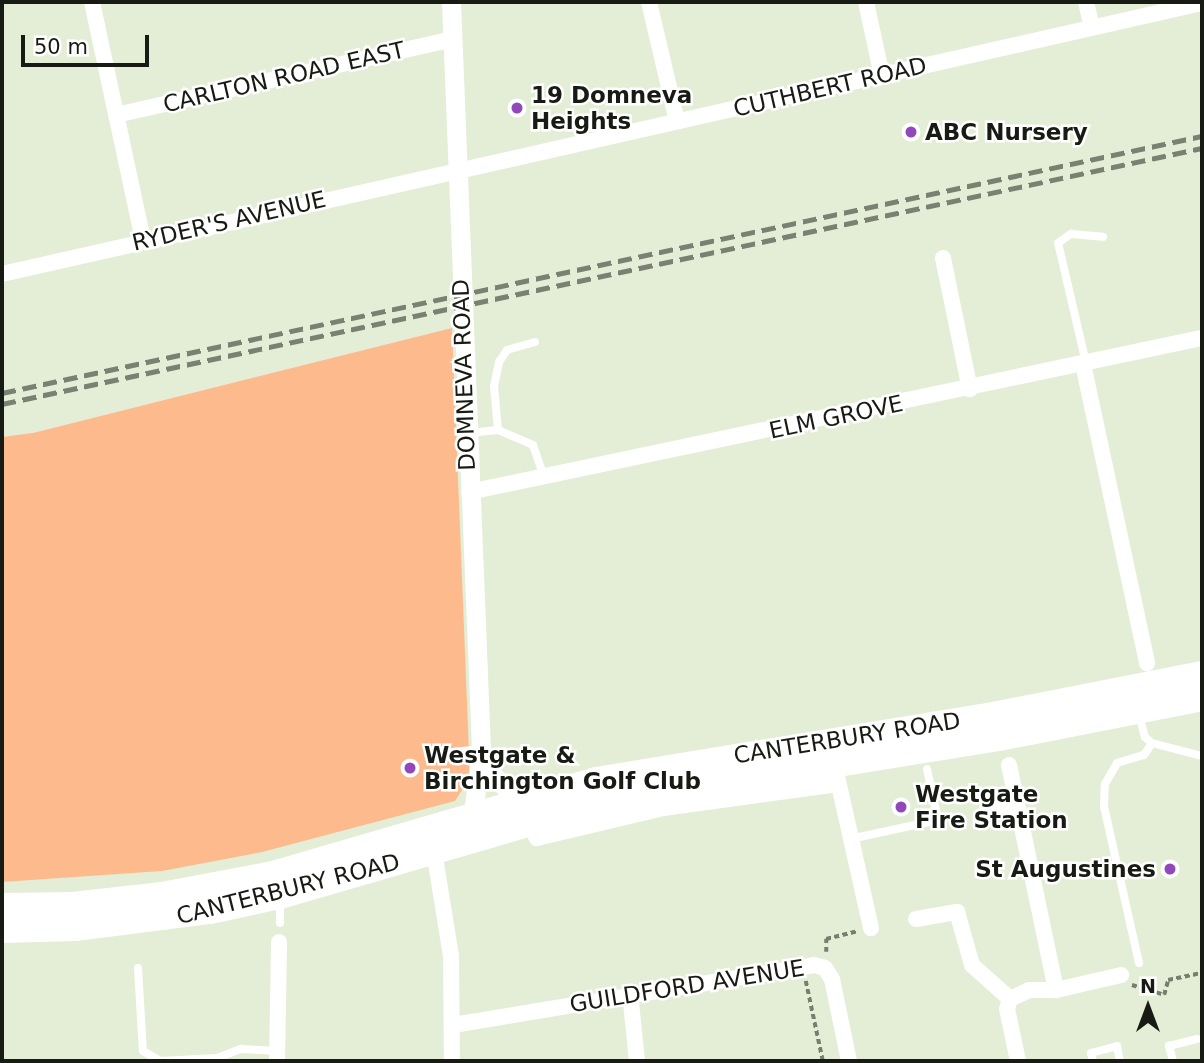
<!DOCTYPE html>
<style>
body{margin:0}
#map{position:relative;width:1204px;height:1063px;overflow:hidden;background:#e4eed7;font-family:"DejaVu Sans",sans-serif}
div>[style]{position:absolute}
.green>*{inset:0;background:#fdbb8d}
.path>*{height:3.5px;margin-top:-1.75px;transform-origin:0;background:repeating-linear-gradient(90deg,#777e6f 0 5px,transparent 0 8.5px)}
.service>*{height:8px;margin:-4px;padding:0 4px;transform-origin:4px;border-radius:4px;background:#fff}
.minor>*{height:16px;margin:-8px;padding:0 8px;transform-origin:8px;border-radius:8px;background:#fff}
.tertiary>*{height:19px;margin:-9.5px;padding:0 9.5px;transform-origin:9.5px;border-radius:9.5px;background:#fff}
.trunk>*{height:26px;margin:-13px;padding:0 13px;transform-origin:13px;border-radius:13px;background:#fff}
.rail>*{height:5px;margin-top:-2.5px;transform-origin:0;background:repeating-linear-gradient(90deg,#7b8172 0 14px,transparent 0 21px)}
.dots>*{width:19px;height:19px;translate:-50% -50%;box-sizing:border-box;border:4px solid #fff;border-radius:50%}
span{translate:-50% -50%;white-space:nowrap;text-align:center;line-height:1.15;-webkit-text-stroke:5px #fff;paint-order:stroke}
.street-label{font-size:23px;color:#181b13}
.poi-label{font-size:23px;color:#181b13;font-weight:700}
.left{translate:0 -50%;text-align:left}
.right{translate:-100% -50%;text-align:right}
.frame{position:absolute;inset:0;border:4px solid #181b13;pointer-events:none}
.north{position:absolute;left:1113px;top:972px;width:70px;height:70px;-webkit-text-stroke:5px #fff;paint-order:stroke;rotate:0deg;font-size:19px;font-weight:700;line-height:28px;text-align:center;color:#181b13}
.north::after{content:'';display:block;margin:auto;width:24px;height:32px;background:#181b13;clip-path:polygon(50% 0,100% 100%,50% 72%,0 100%)}
.scale{position:absolute;left:21px;top:35px;width:128px;height:32px;box-sizing:border-box;border:4px solid #181b13;border-top:0;padding-left:9px;font-size:21px;line-height:24px;white-space:nowrap;color:#181b13;-webkit-text-stroke:5px #fff;paint-order:stroke}
</style>
<div id="map">
<div class="green">
<div style="clip-path:polygon(452px 328px,470px 778px,455px 801px,262px 852px,162px 871px,2px 882px,2px 437px,33px 433px)"></div>
</div>
<div class="path">
<div style="left:826px;top:952px;width:13px;rotate:-90deg"></div>
<div style="left:826px;top:939px;width:32px;rotate:-14deg"></div>
<div style="left:806px;top:981px;width:82px;rotate:78deg"></div>
<div style="left:1132px;top:985px;width:34px;rotate:17deg"></div>
<div style="left:1164px;top:995px;width:16px;rotate:-75deg"></div>
<div style="left:1168px;top:980px;width:35px;rotate:-12deg"></div>
</div>
<div class="service">
<div style="left:1086px;top:363px;width:123px;rotate:-103.1deg"></div>
<div style="left:1058px;top:243px;width:16px;rotate:-35deg"></div>
<div style="left:1071px;top:234px;width:32px;rotate:5deg"></div>
<div style="left:498px;top:430px;width:38px;rotate:23deg"></div>
<div style="left:533px;top:445px;width:34px;rotate:71deg"></div>
<div style="left:469px;top:433px;width:29px;rotate:-6deg"></div>
<div style="left:498px;top:430px;width:44px;rotate:-95.2deg"></div>
<div style="left:494px;top:386px;width:25px;rotate:-78deg"></div>
<div style="left:499px;top:362px;width:14px;rotate:-56deg"></div>
<div style="left:507px;top:350px;width:29px;rotate:-16deg"></div>
<div style="left:1139px;top:715px;width:23px;rotate:75deg"></div>
<div style="left:1145px;top:737px;width:9px;rotate:41deg"></div>
<div style="left:1152px;top:743px;width:52px;rotate:14.6deg"></div>
<div style="left:453px;top:752px;width:28px;rotate:-6deg"></div>
<div style="left:850px;top:839px;width:90px;rotate:-12.2deg"></div>
<div style="left:938px;top:820px;width:52px;rotate:-102.2deg"></div>
<div style="left:280px;top:899px;width:24px;rotate:90deg"></div>
<div style="left:1139px;top:963px;width:160px;rotate:-102.6deg"></div>
<div style="left:1104px;top:807px;width:23px;rotate:-88deg"></div>
<div style="left:1105px;top:784px;width:24px;rotate:-60deg"></div>
<div style="left:1117px;top:763px;width:28px;rotate:-17deg"></div>
<div style="left:1144px;top:755px;width:14px;rotate:-56deg"></div>
<div style="left:138px;top:968px;width:83px;rotate:86.6deg"></div>
<div style="left:143px;top:1051px;width:20px;rotate:30deg"></div>
<div style="left:160px;top:1061px;width:57px;rotate:-3deg"></div>
<div style="left:217px;top:1058px;width:26px;rotate:-21deg"></div>
<div style="left:241px;top:1049px;width:36px;rotate:3deg"></div>
<div style="left:1093px;top:1061px;width:8px;rotate:-104deg"></div>
<div style="left:1091px;top:1053px;width:27px;rotate:-15deg"></div>
<div style="left:1117px;top:1046px;width:15px;rotate:79deg"></div>
<div style="left:1173px;top:1061px;width:16px;rotate:-105deg"></div>
<div style="left:1169px;top:1046px;width:29px;rotate:-14deg"></div>
</div>
<div class="minor">
<div style="left:92px;top:2px;width:243px;rotate:77.9deg"></div>
<div style="left:649px;top:2px;width:122px;rotate:76.8deg"></div>
<div style="left:866px;top:2px;width:76px;rotate:77.8deg"></div>
<div style="left:1086px;top:2px;width:26px;rotate:77deg"></div>
<div style="left:116px;top:115px;width:344px;rotate:-12.7deg"></div>
<div style="left:943px;top:258px;width:134px;rotate:78.4deg"></div>
<div style="left:2px;top:274px;width:1230px;rotate:-12.73deg"></div>
<div style="left:1083px;top:364px;width:306px;rotate:77.9deg"></div>
<div style="left:469px;top:492px;width:749px;rotate:-11.87deg"></div>
<div style="left:1009px;top:765px;width:230px;rotate:78.2deg"></div>
<div style="left:837px;top:776px;width:156px;rotate:77.4deg"></div>
<div style="left:986px;top:813px;width:32px;rotate:-13deg"></div>
<div style="left:527px;top:821px;width:20px;rotate:60deg"></div>
<div style="left:537px;top:838px;width:130px;rotate:-13.4deg"></div>
<div style="left:663px;top:808px;width:177px;rotate:-7.8deg"></div>
<div style="left:434px;top:851px;width:106px;rotate:80.8deg"></div>
<div style="left:451px;top:956px;width:105px;rotate:89.5deg"></div>
<div style="left:916px;top:919px;width:42px;rotate:-9.7deg"></div>
<div style="left:957px;top:912px;width:55px;rotate:74.2deg"></div>
<div style="left:972px;top:965px;width:51px;rotate:41.8deg"></div>
<div style="left:630px;top:993px;width:68px;rotate:84.1deg"></div>
<div style="left:453px;top:1025px;width:366px;rotate:-9.4deg"></div>
<div style="left:814px;top:965px;width:11px;rotate:15deg"></div>
<div style="left:825px;top:968px;width:13px;rotate:58deg"></div>
<div style="left:832px;top:979px;width:84px;rotate:78.3deg"></div>
<div style="left:277px;top:1061px;width:119px;rotate:-89deg"></div>
<div style="left:1018px;top:1061px;width:53px;rotate:-101.9deg"></div>
<div style="left:1007px;top:1009px;width:10px;rotate:-73deg"></div>
<div style="left:1010px;top:999px;width:21px;rotate:-25deg"></div>
<div style="left:1029px;top:990px;width:27px"></div>
<div style="left:1056px;top:990px;width:67px;rotate:-13deg"></div>
</div>
<div class="tertiary">
<div style="left:451px;top:2px;width:748px;rotate:87.7deg"></div>
<div style="left:481px;top:749px;width:64px;rotate:97.1deg"></div>
<div style="left:481px;top:750px;width:26px;rotate:65deg"></div>
<div style="left:492px;top:774px;width:37px;rotate:46deg"></div>
</div>
<div class="trunk">
<div style="left:2px;top:906px;width:71px;rotate:-0.8deg"></div>
<div style="left:73px;top:905px;width:90px;rotate:-6.4deg"></div>
<div style="left:162px;top:895px;width:113px;rotate:-10.7deg"></div>
<div style="left:273px;top:874px;width:336px;rotate:-16.2deg"></div>
<div style="left:596px;top:780px;width:407px;rotate:-9.3deg"></div>
<div style="left:998px;top:714px;width:208px;rotate:-11.1deg"></div>
<div style="left:2px;top:930px;width:73px;rotate:-1.6deg"></div>
<div style="left:75px;top:928px;width:136px;rotate:-7.2deg"></div>
<div style="left:210px;top:911px;width:72px;rotate:-12.1deg"></div>
<div style="left:280px;top:896px;width:336px;rotate:-16.2deg"></div>
<div style="left:603px;top:802px;width:406px;rotate:-9.2deg"></div>
<div style="left:1004px;top:737px;width:202px;rotate:-11.1deg"></div>
</div>
<div class="rail">
<div style="left:2px;top:393px;width:1227px;rotate:-12.09deg"></div>
<div style="left:2px;top:404px;width:1227px;rotate:-12.04deg"></div>
</div>
<div class="dots">
<div style="left:517px;top:108px;background:#9148ba"></div>
<div style="left:911px;top:132px;background:#9148ba"></div>
<div style="left:410px;top:768px;background:#9148ba"></div>
<div style="left:901px;top:807px;background:#9148ba"></div>
<div style="left:1170px;top:869px;background:#9148ba"></div>
</div>
<div class="street-label">
<span style="left:284px;top:77px;rotate:-13deg">CARLTON ROAD EAST</span>
<span style="left:830px;top:87px;rotate:-13deg">CUTHBERT ROAD</span>
<span style="left:229px;top:221px;rotate:-13deg">RYDER'S AVENUE</span>
<span style="left:464px;top:375px;rotate:-92deg">DOMNEVA ROAD</span>
<span style="left:836px;top:417px;rotate:-12deg">ELM GROVE</span>
<span style="left:847px;top:738px;rotate:-9deg">CANTERBURY ROAD</span>
<span style="left:288px;top:889px;rotate:-14deg">CANTERBURY ROAD</span>
<span style="left:687px;top:986px;rotate:-9deg">GUILDFORD AVENUE</span>
</div>
<div class="poi-label">
<span class="left" style="left:531px;top:108px">19 Domneva<br>Heights</span>
<span class="left" style="left:925px;top:132px">ABC Nursery</span>
<span class="left" style="left:424px;top:768px">Westgate &amp;<br>Birchington Golf Club</span>
<span class="left" style="left:915px;top:807px">Westgate<br>Fire Station</span>
<span class="right" style="left:1156px;top:869px">St Augustines</span>
</div>
<div class="frame"></div>
<div class="north">N</div>
<div class="scale">50 m</div>
</div>
